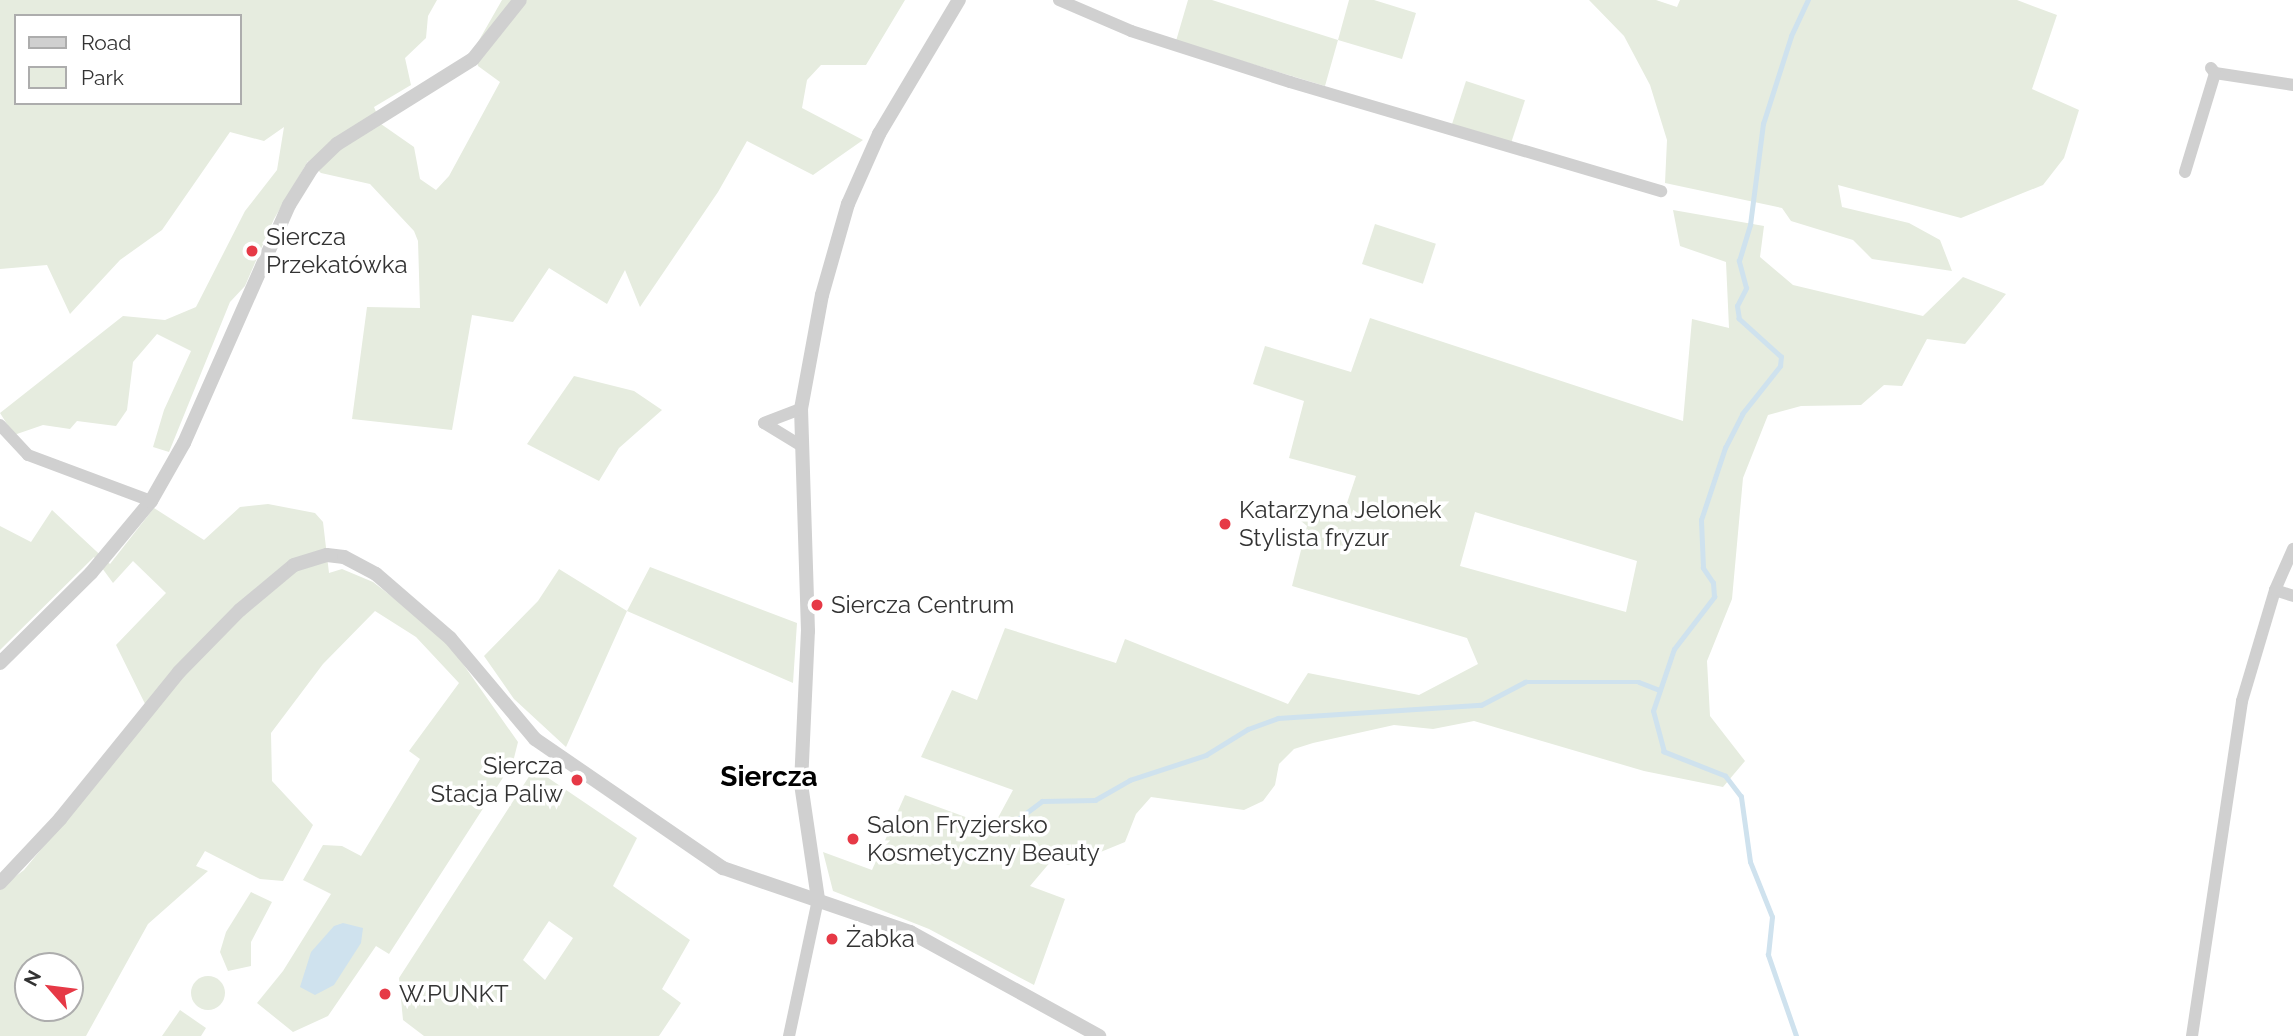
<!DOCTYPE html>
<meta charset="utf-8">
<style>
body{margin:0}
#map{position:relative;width:2293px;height:1036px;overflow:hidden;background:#fff;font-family:Raleway,sans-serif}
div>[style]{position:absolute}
.green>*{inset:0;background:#e6ecdf;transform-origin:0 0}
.round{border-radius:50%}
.water>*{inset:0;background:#cfe2ee}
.stream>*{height:4.5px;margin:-2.25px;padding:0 2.25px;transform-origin:2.25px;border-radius:2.25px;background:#cfe2ee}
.minor>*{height:12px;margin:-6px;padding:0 6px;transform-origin:6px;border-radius:6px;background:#d0d0d0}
.tertiary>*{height:14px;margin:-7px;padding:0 7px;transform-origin:7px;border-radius:7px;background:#d0d0d0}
.dots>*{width:19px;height:19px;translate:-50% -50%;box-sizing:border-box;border:4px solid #fff;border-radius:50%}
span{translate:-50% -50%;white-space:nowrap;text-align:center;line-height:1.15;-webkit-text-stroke:7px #fff;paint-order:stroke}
.poi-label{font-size:24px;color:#333}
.left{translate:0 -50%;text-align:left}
.right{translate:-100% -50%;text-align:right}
.quarter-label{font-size:28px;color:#000;font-weight:700}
.legend{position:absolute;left:14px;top:14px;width:228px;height:91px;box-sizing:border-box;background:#fff;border:2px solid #adadad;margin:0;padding:9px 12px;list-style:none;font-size:21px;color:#333}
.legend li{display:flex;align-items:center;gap:14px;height:35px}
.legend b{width:35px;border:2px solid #adadad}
.north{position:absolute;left:14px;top:952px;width:70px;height:70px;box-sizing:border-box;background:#fff;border:2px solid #adadad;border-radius:50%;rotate:298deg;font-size:19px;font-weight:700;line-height:28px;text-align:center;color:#333}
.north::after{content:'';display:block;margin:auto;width:24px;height:32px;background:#e63946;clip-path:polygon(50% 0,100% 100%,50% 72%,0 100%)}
</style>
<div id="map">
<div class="green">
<div style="clip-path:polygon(evenodd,0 0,437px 0,428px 16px,426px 38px,405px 58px,411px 85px,374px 107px,381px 124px,414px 147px,420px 179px,436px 190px,449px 176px,500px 82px,478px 66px,474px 49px,502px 0,905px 0,866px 65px,821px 65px,807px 80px,802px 108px,863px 140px,813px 175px,747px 141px,718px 192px,640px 307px,625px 270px,607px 304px,549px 268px,513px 322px,472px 315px,452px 430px,352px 419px,367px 307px,420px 308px,418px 241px,414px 231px,370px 184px,321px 173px,308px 161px,274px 219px,245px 286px,230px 302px,169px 452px,153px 447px,164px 410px,191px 351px,157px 334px,133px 362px,127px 410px,116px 426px,77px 421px,70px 429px,43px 425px,14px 435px,0 413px,123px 316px,165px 320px,196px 307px,245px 211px,277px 170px,284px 127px,264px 141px,230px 132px,162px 230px,120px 260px,70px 314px,47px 265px,0 269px,0 0,16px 16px,240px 16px,240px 103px,16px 103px,16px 16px)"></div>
<div style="clip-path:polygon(1188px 0,1212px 0,1338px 40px,1349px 0,1374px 0,1416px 13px,1402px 59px,1338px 40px,1325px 86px,1176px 41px)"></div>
<div style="clip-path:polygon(1589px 0,1656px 0,1677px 7px,1680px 0,2017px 0,2057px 15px,2032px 89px,2079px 110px,2064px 158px,2043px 185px,1961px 218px,1838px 185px,1842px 207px,1909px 223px,1940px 240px,1952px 271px,1872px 259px,1853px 240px,1791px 221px,1782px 208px,1665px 183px,1667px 140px,1650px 85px,1624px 36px)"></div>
<div style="left:1466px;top:81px;width:62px;height:46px;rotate:18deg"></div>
<div style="clip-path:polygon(evenodd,1673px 210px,1764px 226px,1760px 257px,1793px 285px,1923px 316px,1963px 277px,2006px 294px,1965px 344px,1927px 339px,1902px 386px,1884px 385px,1861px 405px,1801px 406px,1768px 415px,1743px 478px,1732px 599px,1707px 661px,1710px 716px,1745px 761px,1723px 787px,1644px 771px,1474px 721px,1433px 729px,1394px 725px,1313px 743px,1294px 749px,1279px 764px,1275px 785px,1263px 801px,1244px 810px,1151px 797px,1136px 814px,1125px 842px,1069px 865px,1052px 860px,1030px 886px,1065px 899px,1034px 985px,929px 929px,833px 891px,823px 852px,872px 870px,905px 795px,993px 827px,1013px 790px,921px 757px,952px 690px,977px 700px,1005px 628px,1116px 663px,1125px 639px,1288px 704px,1308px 673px,1419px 695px,1478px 664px,1467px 638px,1292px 586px,1307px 526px,1278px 502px,1341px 521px,1356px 476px,1289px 458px,1304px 401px,1253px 384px,1265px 346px,1351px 372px,1370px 318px,1683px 421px,1692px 319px,1729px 328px,1726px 262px,1680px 246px,1673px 210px,1475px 512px,1637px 561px,1626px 612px,1460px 566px,1475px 512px)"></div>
<div style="left:1375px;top:224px;width:64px;height:42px;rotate:18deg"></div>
<div style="clip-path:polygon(574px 376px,634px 391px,662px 410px,619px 448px,599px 481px,527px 444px)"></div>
<div style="clip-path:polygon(evenodd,268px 504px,315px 513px,323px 522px,329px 573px,342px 569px,373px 582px,444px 637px,518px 742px,513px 762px,389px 954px,376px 946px,328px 1016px,293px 1032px,257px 1003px,283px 971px,331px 894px,303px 880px,323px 845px,342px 846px,361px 856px,420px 759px,409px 751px,459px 683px,416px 637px,375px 611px,323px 664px,271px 733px,272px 781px,313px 825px,283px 881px,260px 879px,205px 851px,196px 866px,208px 871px,148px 924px,86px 1036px,0 1036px,0 888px,24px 870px,151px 716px,116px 645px,166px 593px,133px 561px,113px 583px,94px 557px,0 650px,0 526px,31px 542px,52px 510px,110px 564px,154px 508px,204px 540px,240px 507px,268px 504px,28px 966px,70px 966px,70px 1008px,28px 1008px,28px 966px)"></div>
<div style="clip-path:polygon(650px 567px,797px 623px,793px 683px,627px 611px,566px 747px,514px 699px,484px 656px,538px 601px,559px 569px,627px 611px)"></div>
<div style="clip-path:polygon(evenodd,541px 773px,637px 838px,613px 886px,690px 940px,662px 989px,681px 1003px,659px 1036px,424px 1036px,403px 1020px,399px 978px,530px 775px,541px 773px,549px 921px,573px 938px,545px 980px,523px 960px,549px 921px)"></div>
<div style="clip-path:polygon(251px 892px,272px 902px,251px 942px,251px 966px,228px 971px,220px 952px,226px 932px)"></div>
<div class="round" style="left:191px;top:976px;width:34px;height:34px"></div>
<div style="clip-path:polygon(180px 1010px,206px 1028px,201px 1036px,162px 1036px)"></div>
</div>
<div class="water">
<div style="clip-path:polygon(343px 923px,363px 928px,361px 943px,334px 985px,315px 995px,300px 987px,311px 952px,334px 926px)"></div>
</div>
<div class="stream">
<div style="left:1009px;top:826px;width:41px;rotate:-37.1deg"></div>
<div style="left:1042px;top:801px;width:53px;rotate:-1.1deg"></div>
<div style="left:1095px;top:800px;width:40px;rotate:-29.7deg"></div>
<div style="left:1130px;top:780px;width:80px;rotate:-18.2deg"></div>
<div style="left:1206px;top:755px;width:49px;rotate:-31.8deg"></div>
<div style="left:1248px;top:729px;width:32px;rotate:-20deg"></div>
<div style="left:1278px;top:718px;width:203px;rotate:-3.7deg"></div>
<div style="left:1481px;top:705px;width:50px;rotate:-27.6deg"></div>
<div style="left:1525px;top:682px;width:114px"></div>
<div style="left:1639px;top:682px;width:22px;rotate:21deg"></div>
<div style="left:1796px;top:1036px;width:86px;rotate:-109.1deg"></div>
<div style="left:1768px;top:955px;width:38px;rotate:-84deg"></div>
<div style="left:1772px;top:917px;width:59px;rotate:-111.8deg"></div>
<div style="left:1750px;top:862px;width:66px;rotate:-97.9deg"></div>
<div style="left:1741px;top:797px;width:26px;rotate:-127deg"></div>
<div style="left:1725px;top:776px;width:66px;rotate:-158.5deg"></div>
<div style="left:1664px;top:752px;width:42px;rotate:-105deg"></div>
<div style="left:1653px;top:711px;width:65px;rotate:-71.3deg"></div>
<div style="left:1674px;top:649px;width:66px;rotate:-52.4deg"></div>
<div style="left:1714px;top:597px;width:14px;rotate:-94deg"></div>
<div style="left:1713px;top:583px;width:18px;rotate:-124deg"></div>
<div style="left:1703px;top:568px;width:48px;rotate:-92.4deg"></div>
<div style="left:1701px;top:520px;width:76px;rotate:-71.6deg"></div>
<div style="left:1725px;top:448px;width:38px;rotate:-63deg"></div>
<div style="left:1742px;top:414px;width:61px;rotate:-51.6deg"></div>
<div style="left:1780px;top:366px;width:9px;rotate:-84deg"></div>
<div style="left:1781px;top:357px;width:57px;rotate:-137.9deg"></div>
<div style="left:1739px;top:319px;width:13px;rotate:-99deg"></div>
<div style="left:1737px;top:306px;width:20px;rotate:-63deg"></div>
<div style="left:1746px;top:288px;width:28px;rotate:-105deg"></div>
<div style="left:1739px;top:261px;width:38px;rotate:-73deg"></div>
<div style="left:1750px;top:225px;width:102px;rotate:-82.7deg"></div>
<div style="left:1763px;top:124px;width:92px;rotate:-72.3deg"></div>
<div style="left:1791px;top:36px;width:40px;rotate:-65deg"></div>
</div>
<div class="minor">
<div style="left:1059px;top:0;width:78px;rotate:23.3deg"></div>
<div style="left:1131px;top:31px;width:167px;rotate:17.8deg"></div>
<div style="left:1290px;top:82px;width:387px;rotate:16.4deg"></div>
<div style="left:2211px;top:68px;width:6px;rotate:51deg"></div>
<div style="left:2215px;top:73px;width:79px;rotate:8.7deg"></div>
<div style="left:2185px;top:172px;width:103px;rotate:-73.1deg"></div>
<div style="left:0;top:425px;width:41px;rotate:47deg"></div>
<div style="left:28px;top:455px;width:131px;rotate:20.5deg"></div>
<div style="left:800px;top:445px;width:42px;rotate:-148.6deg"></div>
<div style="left:764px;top:423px;width:40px;rotate:-21deg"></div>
<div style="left:2275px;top:590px;width:19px;rotate:18deg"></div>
<div style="left:789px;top:1036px;width:140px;rotate:-78deg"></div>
<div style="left:2192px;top:1036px;width:339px;rotate:-81.5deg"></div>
<div style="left:2242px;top:701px;width:116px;rotate:-73.4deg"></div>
<div style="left:2275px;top:590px;width:45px;rotate:-66.3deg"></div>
</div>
<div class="tertiary">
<div style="left:0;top:663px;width:128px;rotate:-44.7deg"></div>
<div style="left:91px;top:573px;width:94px;rotate:-50.2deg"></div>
<div style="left:151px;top:501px;width:67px;rotate:-60.4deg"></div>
<div style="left:184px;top:443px;width:260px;rotate:-66.2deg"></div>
<div style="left:289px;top:205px;width:44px;rotate:-58.1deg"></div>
<div style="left:312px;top:168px;width:35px;rotate:-44deg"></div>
<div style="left:337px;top:144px;width:160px;rotate:-32deg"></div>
<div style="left:473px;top:59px;width:75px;rotate:-51.5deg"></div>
<div style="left:0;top:883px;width:88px;rotate:-46.8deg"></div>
<div style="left:60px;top:819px;width:189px;rotate:-51deg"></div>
<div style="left:179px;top:672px;width:87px;rotate:-45.5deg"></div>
<div style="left:240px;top:610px;width:70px;rotate:-39.8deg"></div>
<div style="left:294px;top:565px;width:34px;rotate:-17deg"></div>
<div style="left:327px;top:555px;width:17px;rotate:7deg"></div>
<div style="left:344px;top:557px;width:36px;rotate:28deg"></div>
<div style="left:376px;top:574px;width:98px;rotate:40.9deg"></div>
<div style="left:450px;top:638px;width:132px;rotate:49.9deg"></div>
<div style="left:535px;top:739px;width:228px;rotate:34.5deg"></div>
<div style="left:723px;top:868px;width:198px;rotate:18.9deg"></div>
<div style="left:910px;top:932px;width:216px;rotate:28.8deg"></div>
<div style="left:818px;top:899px;width:116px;rotate:-98.4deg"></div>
<div style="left:801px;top:784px;width:153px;rotate:-87.4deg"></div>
<div style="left:808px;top:631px;width:222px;rotate:-91.8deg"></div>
<div style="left:801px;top:409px;width:116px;rotate:-79.6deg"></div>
<div style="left:822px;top:295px;width:95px;rotate:-74.1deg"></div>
<div style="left:848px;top:204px;width:77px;rotate:-66.1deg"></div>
<div style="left:879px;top:134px;width:156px;rotate:-59.2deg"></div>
</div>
<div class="dots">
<div style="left:252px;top:251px;background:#e63946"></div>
<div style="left:1225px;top:524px;background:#e63946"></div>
<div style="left:817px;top:605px;background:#e63946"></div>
<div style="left:577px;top:780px;background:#e63946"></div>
<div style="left:853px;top:839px;background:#e63946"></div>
<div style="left:832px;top:939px;background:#e63946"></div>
<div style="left:385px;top:994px;background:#e63946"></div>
</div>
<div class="poi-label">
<span class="left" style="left:266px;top:251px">Siercza<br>Przekatówka</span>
<span class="left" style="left:1239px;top:524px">Katarzyna Jelonek<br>Stylista fryzur</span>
<span class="left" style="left:831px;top:605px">Siercza Centrum</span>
<span class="right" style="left:563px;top:780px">Siercza<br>Stacja Paliw</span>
<span class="left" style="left:867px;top:839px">Salon Fryzjersko<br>Kosmetyczny Beauty</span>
<span class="left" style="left:846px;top:939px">Żabka</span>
<span class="left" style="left:399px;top:994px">W.PUNKT</span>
</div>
<div class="quarter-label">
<span style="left:769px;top:777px">Siercza</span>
</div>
<ul class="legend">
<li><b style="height:9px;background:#d0d0d0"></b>Road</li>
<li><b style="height:19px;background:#e6ecdf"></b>Park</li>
</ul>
<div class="north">N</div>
</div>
